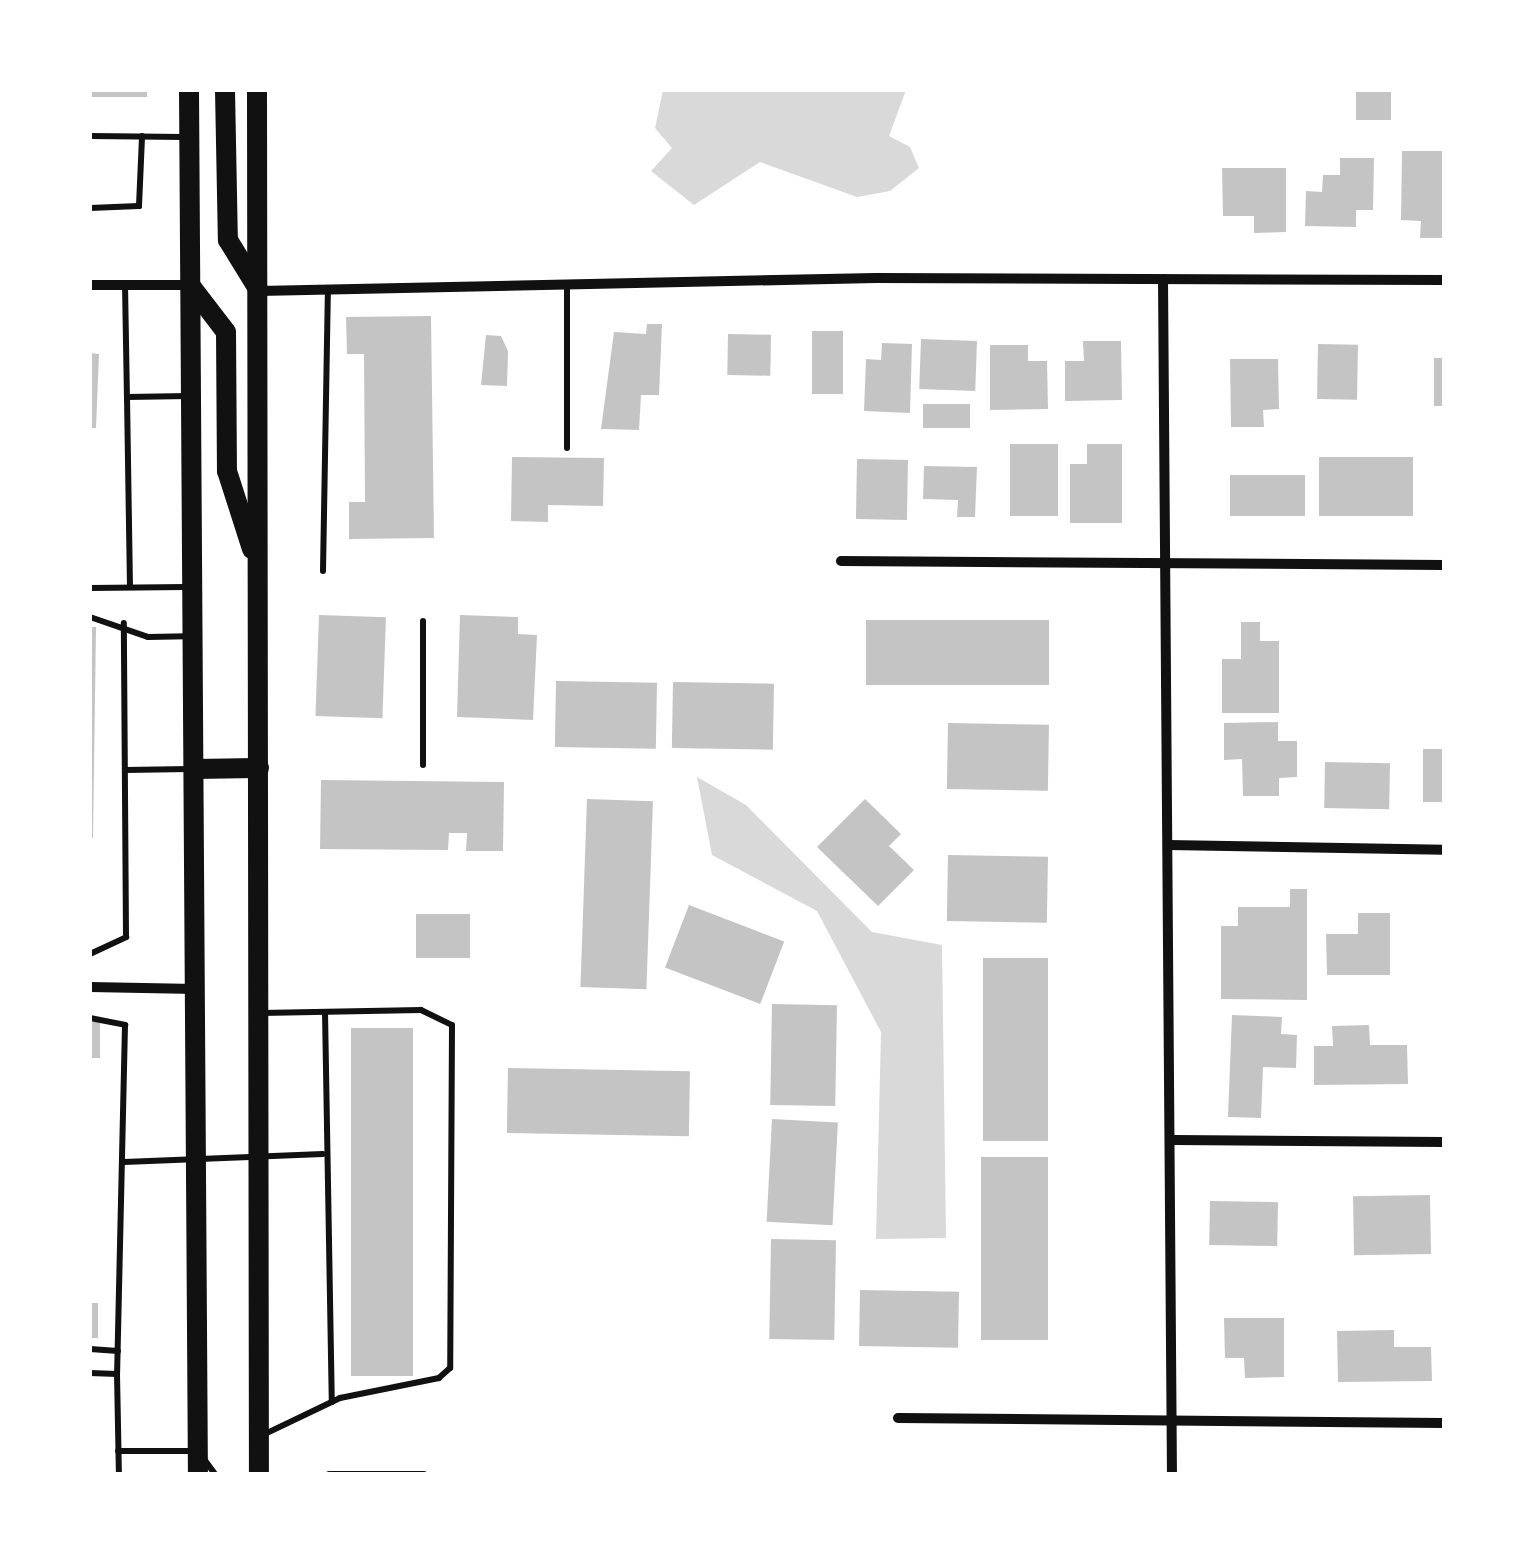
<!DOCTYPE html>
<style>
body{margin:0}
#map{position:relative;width:1534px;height:1564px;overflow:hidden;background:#fff;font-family:Raleway,sans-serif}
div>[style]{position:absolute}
.water>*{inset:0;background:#d9d9d9}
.building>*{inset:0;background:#c4c4c4;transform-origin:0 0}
.service>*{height:6px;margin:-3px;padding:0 3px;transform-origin:3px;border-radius:3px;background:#111}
.minor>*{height:10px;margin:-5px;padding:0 5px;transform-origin:5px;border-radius:5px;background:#111}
.secondary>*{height:20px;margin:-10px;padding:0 10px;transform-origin:10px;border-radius:10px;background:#111}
span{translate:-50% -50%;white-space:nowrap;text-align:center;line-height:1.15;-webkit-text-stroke:10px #fff;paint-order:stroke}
.frame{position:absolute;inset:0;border:92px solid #fff;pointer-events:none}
</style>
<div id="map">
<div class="water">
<div style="clip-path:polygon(663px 90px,906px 90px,889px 136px,910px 147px,919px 168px,890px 191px,857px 197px,760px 162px,694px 205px,651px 171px,672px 148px,655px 128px)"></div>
<div style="clip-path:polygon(697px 777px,746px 805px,872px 932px,942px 945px,946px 1238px,876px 1239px,881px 1032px,817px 911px,712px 855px)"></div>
</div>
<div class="building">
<div style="left:90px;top:90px;width:57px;height:7px"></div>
<div style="left:1356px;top:90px;width:35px;height:30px"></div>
<div style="clip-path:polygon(1402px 151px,1444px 151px,1444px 238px,1420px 238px,1421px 221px,1401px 220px)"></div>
<div style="clip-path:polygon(1340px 158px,1374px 158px,1373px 210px,1356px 210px,1356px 227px,1305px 226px,1306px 191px,1322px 192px,1323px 175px,1340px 175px)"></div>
<div style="clip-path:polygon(1222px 168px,1286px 168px,1286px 232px,1254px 233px,1254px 216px,1223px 216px)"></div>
<div style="clip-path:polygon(431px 316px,434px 538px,349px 539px,349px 502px,365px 502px,364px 354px,347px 354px,346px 317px)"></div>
<div style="clip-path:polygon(647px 324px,662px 324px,659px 395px,641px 395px,639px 430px,601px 429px,614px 332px,646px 334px)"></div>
<div style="left:812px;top:331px;width:31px;height:63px"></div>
<div style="left:728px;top:334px;width:43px;height:41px;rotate:1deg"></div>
<div style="clip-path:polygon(486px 335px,501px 336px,508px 351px,507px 386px,481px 385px)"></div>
<div style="left:921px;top:339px;width:56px;height:50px;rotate:2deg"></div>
<div style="clip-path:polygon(1083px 341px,1121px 341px,1122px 400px,1065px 401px,1065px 361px,1084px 361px)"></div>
<div style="clip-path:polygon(882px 343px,912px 344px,910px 413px,864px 411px,866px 359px,881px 360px)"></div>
<div style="left:1318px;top:344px;width:40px;height:55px;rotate:1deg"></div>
<div style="clip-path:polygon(990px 345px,1028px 345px,1028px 361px,1047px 361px,1048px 409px,990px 410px)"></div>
<div style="clip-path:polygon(90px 353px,99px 354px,96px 428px,90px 428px)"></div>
<div style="left:1434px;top:358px;width:10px;height:48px"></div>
<div style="clip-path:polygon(1230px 359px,1278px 359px,1279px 409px,1263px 410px,1264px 427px,1231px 427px)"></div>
<div style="left:923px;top:404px;width:47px;height:24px"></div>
<div style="left:1010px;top:444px;width:48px;height:72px"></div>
<div style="clip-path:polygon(1087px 444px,1122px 444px,1122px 523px,1070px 523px,1070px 464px,1087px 464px)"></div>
<div style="clip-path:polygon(512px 457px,604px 458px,603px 506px,548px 505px,548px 522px,511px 521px)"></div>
<div style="left:1413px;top:457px;width:59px;height:94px;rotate:90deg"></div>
<div style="left:857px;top:459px;width:51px;height:60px;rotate:1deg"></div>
<div style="clip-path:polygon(924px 466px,977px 467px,975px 517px,957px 517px,958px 500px,923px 499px)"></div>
<div style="left:1305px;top:475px;width:41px;height:75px;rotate:90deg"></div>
<div style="left:319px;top:615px;width:67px;height:101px;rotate:2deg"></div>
<div style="clip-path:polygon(460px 615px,518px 617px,518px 634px,537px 635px,533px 720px,457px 717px)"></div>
<div style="left:1049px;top:620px;width:65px;height:183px;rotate:90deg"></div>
<div style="clip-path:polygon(1241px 622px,1260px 622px,1260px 641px,1279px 641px,1279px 713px,1222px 713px,1222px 659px,1241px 659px)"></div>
<div style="clip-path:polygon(90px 627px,96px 627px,93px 838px,90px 838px)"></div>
<div style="left:556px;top:681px;width:101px;height:66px;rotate:1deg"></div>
<div style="left:673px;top:682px;width:101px;height:66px;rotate:1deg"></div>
<div style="clip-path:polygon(1278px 722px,1278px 741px,1297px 741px,1297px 777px,1279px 778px,1279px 796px,1243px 796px,1242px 759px,1224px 760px,1224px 723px)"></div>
<div style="left:948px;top:723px;width:101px;height:66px;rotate:1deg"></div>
<div style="left:1444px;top:749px;width:53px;height:21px;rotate:90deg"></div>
<div style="left:1325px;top:762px;width:65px;height:46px;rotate:1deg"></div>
<div style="clip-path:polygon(321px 780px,504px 782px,503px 851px,466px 851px,467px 833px,449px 833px,448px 850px,320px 849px)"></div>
<div style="left:587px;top:799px;width:66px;height:188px;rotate:2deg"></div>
<div style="clip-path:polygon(865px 799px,901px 834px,889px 846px,914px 870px,878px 906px,817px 847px)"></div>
<div style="left:948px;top:855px;width:100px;height:66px;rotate:1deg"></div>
<div style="clip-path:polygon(1290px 889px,1307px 889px,1307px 1000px,1221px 999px,1221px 926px,1238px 926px,1238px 907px,1290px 907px)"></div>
<div style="left:689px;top:905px;width:102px;height:67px;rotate:21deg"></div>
<div style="clip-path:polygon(1358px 913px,1390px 913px,1390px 975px,1327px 975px,1326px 934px,1358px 934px)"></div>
<div style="left:416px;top:914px;width:54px;height:44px"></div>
<div style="left:983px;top:958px;width:65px;height:183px"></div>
<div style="left:772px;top:1004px;width:65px;height:101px;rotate:1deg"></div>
<div style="clip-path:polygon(1232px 1015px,1282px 1017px,1281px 1034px,1297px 1035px,1296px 1068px,1263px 1067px,1261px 1118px,1228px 1117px)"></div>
<div style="left:90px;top:1022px;width:10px;height:36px"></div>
<div style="clip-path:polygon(1369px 1025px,1370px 1045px,1407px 1045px,1408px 1084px,1314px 1085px,1314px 1046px,1333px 1046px,1332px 1026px)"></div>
<div style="left:351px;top:1028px;width:62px;height:348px"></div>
<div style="left:508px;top:1068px;width:182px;height:65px;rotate:1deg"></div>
<div style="left:772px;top:1119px;width:66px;height:103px;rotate:3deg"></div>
<div style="left:981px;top:1157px;width:67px;height:183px"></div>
<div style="left:1430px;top:1195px;width:59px;height:77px;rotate:89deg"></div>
<div style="left:1210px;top:1201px;width:68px;height:44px;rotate:1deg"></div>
<div style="left:771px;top:1239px;width:65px;height:100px;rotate:1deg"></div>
<div style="left:860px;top:1290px;width:99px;height:56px;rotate:1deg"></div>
<div style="left:90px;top:1303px;width:8px;height:35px"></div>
<div style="clip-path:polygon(1224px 1318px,1284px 1318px,1284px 1377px,1245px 1378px,1244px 1358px,1225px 1358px)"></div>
<div style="clip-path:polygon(1394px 1330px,1394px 1347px,1431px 1347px,1432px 1381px,1338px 1382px,1337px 1331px)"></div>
</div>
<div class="service">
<div style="left:90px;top:136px;width:94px;rotate:0.6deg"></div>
<div style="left:90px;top:208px;width:49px;rotate:-2.3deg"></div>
<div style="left:139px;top:206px;width:70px;rotate:-87.5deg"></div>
<div style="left:125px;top:285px;width:112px;rotate:89deg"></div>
<div style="left:127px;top:397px;width:62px;rotate:-0.9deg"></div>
<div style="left:567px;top:286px;width:162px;rotate:90deg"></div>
<div style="left:127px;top:397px;width:190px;rotate:89.1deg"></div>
<div style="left:323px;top:571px;width:282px;rotate:-89deg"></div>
<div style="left:90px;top:588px;width:96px;rotate:-0.6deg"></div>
<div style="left:90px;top:617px;width:61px;rotate:19deg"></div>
<div style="left:148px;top:637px;width:39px;rotate:-1deg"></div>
<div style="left:423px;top:621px;width:144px;rotate:90deg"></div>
<div style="left:125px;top:770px;width:64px;rotate:-0.9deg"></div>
<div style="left:90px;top:954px;width:40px;rotate:-25deg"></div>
<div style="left:126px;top:937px;width:314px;rotate:-90.4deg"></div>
<div style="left:325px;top:1012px;width:390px;rotate:89deg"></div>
<div style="left:261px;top:1013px;width:160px;rotate:-1.1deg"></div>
<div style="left:421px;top:1010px;width:34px;rotate:26deg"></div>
<div style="left:452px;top:1025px;width:343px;rotate:90.3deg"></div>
<div style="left:450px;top:1368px;width:15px;rotate:138deg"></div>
<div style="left:439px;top:1378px;width:101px;rotate:168.6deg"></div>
<div style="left:340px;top:1398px;width:83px;rotate:154.4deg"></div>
<div style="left:90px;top:1018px;width:36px;rotate:11deg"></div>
<div style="left:125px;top:1025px;width:349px;rotate:91.3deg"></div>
<div style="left:124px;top:1162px;width:199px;rotate:-2.3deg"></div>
<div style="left:90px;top:1349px;width:28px;rotate:4deg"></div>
<div style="left:90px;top:1373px;width:27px;rotate:2deg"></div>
<div style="left:117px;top:1374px;width:100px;rotate:88.9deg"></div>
<div style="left:118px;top:1451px;width:77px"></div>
<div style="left:204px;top:1459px;width:19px;rotate:54deg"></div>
<div style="left:329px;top:1474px;width:95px"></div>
</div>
<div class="minor">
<div style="left:1163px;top:279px;width:1195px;rotate:89.57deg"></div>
<div style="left:90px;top:285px;width:100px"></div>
<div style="left:259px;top:291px;width:617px;rotate:-1.21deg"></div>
<div style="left:876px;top:278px;width:568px;rotate:0.2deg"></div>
<div style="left:841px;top:561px;width:603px;rotate:0.38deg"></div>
<div style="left:1168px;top:845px;width:276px;rotate:1deg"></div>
<div style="left:90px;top:987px;width:106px;rotate:1.1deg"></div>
<div style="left:1174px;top:1140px;width:270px;rotate:0.4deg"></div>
<div style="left:898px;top:1418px;width:546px;rotate:0.52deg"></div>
</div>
<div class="secondary">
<div style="left:189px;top:90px;width:1384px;rotate:89.63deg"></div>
<div style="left:225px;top:90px;width:150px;rotate:88.9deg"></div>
<div style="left:228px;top:240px;width:57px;rotate:58.5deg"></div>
<div style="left:257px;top:90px;width:1384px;rotate:89.92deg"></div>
<div style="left:190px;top:285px;width:59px;rotate:52.5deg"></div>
<div style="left:226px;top:332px;width:139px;rotate:89.6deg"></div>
<div style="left:227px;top:471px;width:82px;rotate:72.2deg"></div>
<div style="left:195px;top:769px;width:64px;rotate:-0.9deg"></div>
</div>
<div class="frame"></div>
</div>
